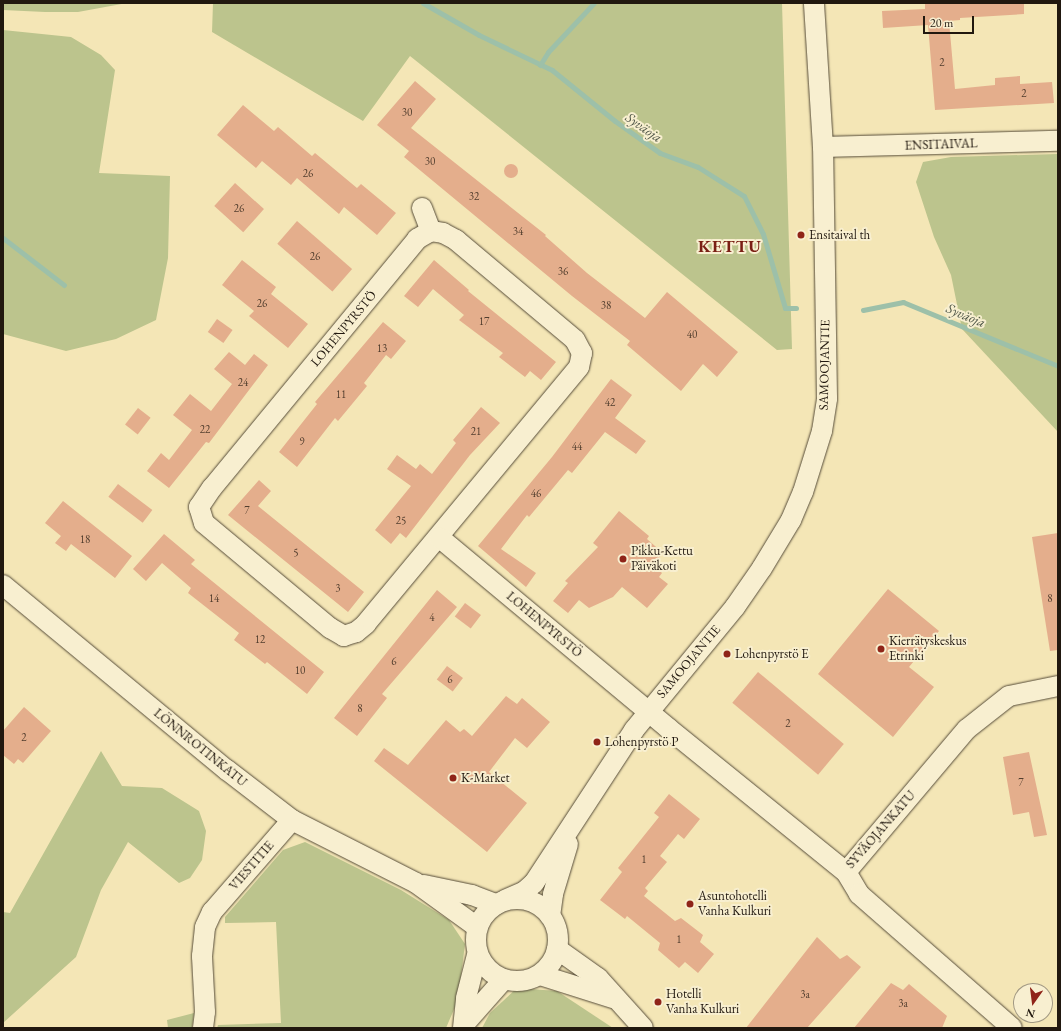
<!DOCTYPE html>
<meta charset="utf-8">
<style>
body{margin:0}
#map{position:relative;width:1061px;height:1031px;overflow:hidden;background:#f4e6b6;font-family:"EB Garamond",serif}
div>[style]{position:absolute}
.green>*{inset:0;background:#bcc48d}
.stream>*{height:5px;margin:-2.5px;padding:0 2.5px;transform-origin:2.5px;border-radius:2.5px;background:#9dc0a9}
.building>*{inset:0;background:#e4ae8c;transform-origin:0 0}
.round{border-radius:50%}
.roads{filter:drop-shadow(0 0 1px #564c39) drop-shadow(0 0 1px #564c39)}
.minor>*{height:20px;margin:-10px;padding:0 10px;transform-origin:10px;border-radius:10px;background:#f8efd0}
.minor>.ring{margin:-10px;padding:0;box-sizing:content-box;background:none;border:20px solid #f8efd0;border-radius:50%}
.dots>*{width:11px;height:11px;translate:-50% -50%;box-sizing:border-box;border:2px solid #f8efd0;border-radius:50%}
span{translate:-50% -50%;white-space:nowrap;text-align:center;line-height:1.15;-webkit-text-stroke:4px #f8efd0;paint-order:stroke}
.number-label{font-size:11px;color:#523e2e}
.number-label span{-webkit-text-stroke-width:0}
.street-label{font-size:13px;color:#21180f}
.poi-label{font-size:13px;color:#21180f}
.left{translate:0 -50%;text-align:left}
.water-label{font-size:14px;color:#4c5345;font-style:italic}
.district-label{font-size:17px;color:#7a1f14;font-weight:700;letter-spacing:1px}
.frame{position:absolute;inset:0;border:4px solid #21180f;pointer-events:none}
.north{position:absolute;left:1013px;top:983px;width:40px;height:40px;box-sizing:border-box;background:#f8efd0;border:1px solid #a29983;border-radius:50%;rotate:194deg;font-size:11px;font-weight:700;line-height:16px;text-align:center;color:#21180f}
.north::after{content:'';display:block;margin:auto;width:14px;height:18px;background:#8f2418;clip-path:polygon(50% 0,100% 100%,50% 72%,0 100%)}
.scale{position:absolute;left:923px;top:16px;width:51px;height:18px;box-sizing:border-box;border:2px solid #21180f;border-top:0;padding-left:5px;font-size:12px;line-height:14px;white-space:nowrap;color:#21180f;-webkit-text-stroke:3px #f8efd0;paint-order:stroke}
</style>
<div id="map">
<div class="green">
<div style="clip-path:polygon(3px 3px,127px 3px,78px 12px,45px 12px,3px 10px)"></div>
<div style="clip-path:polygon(213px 3px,782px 3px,792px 349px,777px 350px,410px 56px,363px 121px,212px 32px)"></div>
<div style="clip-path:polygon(3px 30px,71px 37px,101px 55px,115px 70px,99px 173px,170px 176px,168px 258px,156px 320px,116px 339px,66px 351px,3px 334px)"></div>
<div style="clip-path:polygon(1058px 154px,1058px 432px,962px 329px,951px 275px,934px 237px,916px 182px,923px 162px,951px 157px)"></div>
<div style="clip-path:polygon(101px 751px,122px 786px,162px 788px,199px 811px,206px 831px,202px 860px,190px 878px,179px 883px,128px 842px,101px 890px,76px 957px,3px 1023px,3px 912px,10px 913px)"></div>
<div style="clip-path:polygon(305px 842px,401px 890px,449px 920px,465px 944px,458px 1000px,446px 1028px,217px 1028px,218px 1025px,281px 1023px,276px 922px,225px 923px,225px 917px,283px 850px)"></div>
<div style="clip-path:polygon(517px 988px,557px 991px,613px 1028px,482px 1028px,490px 1013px)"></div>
<div style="clip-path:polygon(194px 1013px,192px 1028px,168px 1028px,167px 1020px)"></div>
</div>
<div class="stream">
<div style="left:423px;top:3px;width:64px;rotate:29.7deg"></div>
<div style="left:479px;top:35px;width:81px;rotate:25.6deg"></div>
<div style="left:552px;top:70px;width:81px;rotate:39deg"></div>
<div style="left:615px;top:121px;width:55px;rotate:35.4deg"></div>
<div style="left:660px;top:153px;width:40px;rotate:20.2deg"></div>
<div style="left:698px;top:167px;width:54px;rotate:32.2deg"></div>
<div style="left:744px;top:196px;width:42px;rotate:63.4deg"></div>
<div style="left:763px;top:234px;width:77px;rotate:73.4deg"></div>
<div style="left:785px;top:308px;width:11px"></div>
<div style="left:540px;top:65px;width:15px;rotate:-58deg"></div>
<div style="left:548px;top:52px;width:67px;rotate:-46.8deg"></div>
<div style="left:3px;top:238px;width:77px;rotate:37.6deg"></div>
<div style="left:863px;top:310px;width:41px;rotate:-11.3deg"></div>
<div style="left:903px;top:302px;width:168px;rotate:22.4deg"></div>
</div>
<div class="building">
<div style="clip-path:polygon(925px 3px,1024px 3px,1024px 14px,960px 18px,960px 20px,949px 21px,955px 89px,995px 85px,995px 78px,1020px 76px,1020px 84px,1052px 82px,1054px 103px,935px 110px,928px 25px,883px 28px,882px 11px,925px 9px)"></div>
<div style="clip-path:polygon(415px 81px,436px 99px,411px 128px,546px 235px,545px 236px,587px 273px,645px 318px,667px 292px,738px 352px,717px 377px,703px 364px,681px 391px,627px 345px,630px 341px,572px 296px,404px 157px,409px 151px,377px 125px)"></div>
<div style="clip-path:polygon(243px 105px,274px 131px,278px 127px,312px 156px,315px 153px,357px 188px,361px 184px,396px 213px,377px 235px,344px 207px,339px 214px,297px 178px,291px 185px,262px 161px,256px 168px,217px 135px)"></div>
<div class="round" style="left:504px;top:164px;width:14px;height:14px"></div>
<div style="left:235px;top:183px;width:39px;height:31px;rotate:42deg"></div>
<div style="left:297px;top:221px;width:73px;height:30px;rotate:41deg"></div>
<div style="clip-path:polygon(242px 260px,276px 287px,271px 294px,308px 324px,288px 348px,249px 316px,254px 311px,222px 285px)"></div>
<div style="clip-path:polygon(434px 260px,469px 290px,468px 291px,556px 362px,541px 380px,530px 371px,525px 377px,499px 357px,503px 353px,459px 320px,464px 315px,433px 289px,418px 307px,404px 296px)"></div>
<div style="left:217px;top:319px;width:19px;height:16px;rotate:35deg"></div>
<div style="clip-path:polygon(383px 322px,406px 341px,391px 359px,386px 355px,364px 383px,367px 386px,338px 421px,335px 418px,297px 467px,279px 452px,317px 404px,315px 402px)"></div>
<div style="clip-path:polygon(229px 352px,245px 365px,254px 354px,268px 365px,209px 443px,206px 442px,169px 488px,147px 471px,161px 453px,169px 460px,192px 430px,173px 415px,190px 394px,211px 411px,232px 384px,214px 369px)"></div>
<div style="clip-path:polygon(611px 379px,632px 395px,615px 418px,646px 441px,636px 454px,605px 432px,572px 473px,568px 470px,529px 517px,527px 515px,501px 549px,536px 573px,526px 587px,478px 546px,552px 457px)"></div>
<div style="clip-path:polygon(481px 407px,500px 423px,470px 455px,406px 538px,400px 533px,391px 544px,375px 530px,411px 486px,387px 469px,397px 455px,416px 469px,420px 464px,432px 474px,456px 443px,453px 440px)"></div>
<div style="left:138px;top:408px;width:16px;height:21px;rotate:38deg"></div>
<div style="clip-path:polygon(259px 480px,271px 491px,258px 506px,364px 592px,348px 612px,228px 515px)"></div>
<div style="left:118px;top:484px;width:43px;height:16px;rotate:37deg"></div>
<div style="clip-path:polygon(63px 501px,132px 556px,115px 578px,71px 544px,66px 551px,55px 543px,61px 536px,45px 523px)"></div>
<div style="clip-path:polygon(619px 511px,649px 536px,647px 539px,663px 553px,653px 565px,662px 573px,659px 577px,668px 584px,647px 608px,622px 587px,613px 597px,589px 608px,579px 600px,568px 613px,553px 601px,568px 583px,565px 581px,598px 547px,593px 543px)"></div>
<div style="clip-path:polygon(1058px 533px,1058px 650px,1050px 651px,1032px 537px)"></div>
<div style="clip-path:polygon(164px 534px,195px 560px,191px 564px,324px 672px,307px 694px,267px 662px,265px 664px,234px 640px,239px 633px,188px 593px,191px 588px,162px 563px,146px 581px,133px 569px)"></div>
<div style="clip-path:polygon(888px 589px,939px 631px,909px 667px,934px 687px,893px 737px,818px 674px)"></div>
<div style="clip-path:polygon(437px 590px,457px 607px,382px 694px,387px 698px,357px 736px,334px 718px)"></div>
<div style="left:465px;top:603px;width:20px;height:17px;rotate:37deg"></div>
<div style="left:447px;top:666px;width:20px;height:17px;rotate:37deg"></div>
<div style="left:758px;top:672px;width:112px;height:40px;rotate:40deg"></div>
<div style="clip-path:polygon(506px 696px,517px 704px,522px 698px,550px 722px,527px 748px,515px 738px,489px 772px,527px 803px,487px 852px,374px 761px,384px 748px,408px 765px,446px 720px,460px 732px,464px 729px,472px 736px)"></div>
<div style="clip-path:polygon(24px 707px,51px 731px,23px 763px,18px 759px,14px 764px,3px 755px,3px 731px)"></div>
<div style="clip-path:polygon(1029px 752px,1047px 835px,1034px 837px,1029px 812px,1013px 815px,1003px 757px)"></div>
<div style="clip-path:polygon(669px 794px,700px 819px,684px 839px,678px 834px,660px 856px,667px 862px,645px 888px,648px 891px,644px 896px,675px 921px,681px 918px,703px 935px,700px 942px,714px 954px,698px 973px,685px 962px,679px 968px,658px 950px,660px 943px,627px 916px,625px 919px,600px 900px,622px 872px,618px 868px,659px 817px,654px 813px)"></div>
<div style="clip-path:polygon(817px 937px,840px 959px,847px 955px,861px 967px,807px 1028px,746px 1028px)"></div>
<div style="clip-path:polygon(891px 983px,903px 990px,909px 984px,947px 1016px,942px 1028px,854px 1028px)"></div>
</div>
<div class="roads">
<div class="minor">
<div style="left:823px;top:147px;width:235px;rotate:-1.5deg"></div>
<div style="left:422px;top:208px;width:25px;rotate:69deg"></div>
<div style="left:431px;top:231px;width:12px;rotate:9deg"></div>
<div style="left:443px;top:233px;width:15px;rotate:28deg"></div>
<div style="left:456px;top:240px;width:155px;rotate:40deg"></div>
<div style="left:575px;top:340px;width:15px;rotate:62deg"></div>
<div style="left:582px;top:353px;width:14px;rotate:102deg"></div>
<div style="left:579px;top:367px;width:334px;rotate:129.7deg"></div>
<div style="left:366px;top:624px;width:13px;rotate:141deg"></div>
<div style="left:356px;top:632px;width:13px;rotate:162deg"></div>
<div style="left:344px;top:636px;width:16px;rotate:-150deg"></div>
<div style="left:330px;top:628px;width:164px;rotate:-140.2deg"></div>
<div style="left:204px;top:523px;width:17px;rotate:-107deg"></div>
<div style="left:199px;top:507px;width:23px;rotate:-56deg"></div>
<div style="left:212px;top:488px;width:323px;rotate:-50.5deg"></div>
<div style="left:417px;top:239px;width:16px;rotate:-30deg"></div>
<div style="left:440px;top:538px;width:297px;rotate:39.8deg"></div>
<div style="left:668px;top:728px;width:229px;rotate:39deg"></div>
<div style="left:846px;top:872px;width:187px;rotate:-49.8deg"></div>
<div style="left:967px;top:729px;width:53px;rotate:-38.2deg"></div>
<div style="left:1009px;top:696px;width:50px;rotate:-11.5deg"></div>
<div style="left:3px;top:585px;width:291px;rotate:39.6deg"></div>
<div style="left:227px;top:770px;width:82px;rotate:37.6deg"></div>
<div style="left:292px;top:820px;width:139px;rotate:26.9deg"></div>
<div style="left:416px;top:883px;width:75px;rotate:35.8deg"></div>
<div style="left:846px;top:872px;width:26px;rotate:59deg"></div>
<div style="left:859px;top:894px;width:203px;rotate:41.2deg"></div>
<div style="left:424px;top:885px;width:49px;rotate:11.8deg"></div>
<div style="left:472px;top:895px;width:26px;rotate:21deg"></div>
<div class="ring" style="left:476px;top:899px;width:62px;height:62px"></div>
<div style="left:505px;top:900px;width:22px;rotate:-24deg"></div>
<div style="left:525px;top:891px;width:12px;rotate:-42deg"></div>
<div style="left:534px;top:883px;width:183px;rotate:-56.8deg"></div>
<div style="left:634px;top:730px;width:159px;rotate:-50.6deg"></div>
<div style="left:735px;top:607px;width:47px;rotate:-55.3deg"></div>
<div style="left:762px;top:568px;width:56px;rotate:-58.9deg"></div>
<div style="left:791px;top:520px;width:30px;rotate:-67deg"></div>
<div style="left:803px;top:492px;width:64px;rotate:-72.7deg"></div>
<div style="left:822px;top:431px;width:33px;rotate:-81deg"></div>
<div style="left:827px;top:398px;width:251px;rotate:-90.9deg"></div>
<div style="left:823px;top:147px;width:144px;rotate:-93.6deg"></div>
<div style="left:550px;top:916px;width:22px;rotate:-82deg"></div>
<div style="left:553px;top:894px;width:52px;rotate:-73.3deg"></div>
<div style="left:557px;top:949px;width:50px;rotate:35.3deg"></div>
<div style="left:598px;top:978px;width:67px;rotate:48deg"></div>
<div style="left:540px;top:975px;width:77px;rotate:17.5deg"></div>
<div style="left:466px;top:1022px;width:57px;rotate:-48.5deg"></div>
<div style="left:203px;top:1028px;width:16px;rotate:-83deg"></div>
<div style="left:205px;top:1012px;width:56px;rotate:-93.1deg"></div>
<div style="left:202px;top:956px;width:29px;rotate:-84deg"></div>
<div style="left:205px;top:927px;width:17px;rotate:-65deg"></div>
<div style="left:212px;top:912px;width:122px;rotate:-49deg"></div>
<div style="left:463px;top:1028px;width:30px;rotate:-84deg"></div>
<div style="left:466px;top:998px;width:44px;rotate:-75.7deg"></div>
</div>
</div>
<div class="dots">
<div style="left:801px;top:235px;background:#8f2418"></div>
<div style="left:623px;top:559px;background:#8f2418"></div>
<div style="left:881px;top:649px;background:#8f2418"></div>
<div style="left:727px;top:654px;background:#8f2418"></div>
<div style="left:597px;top:742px;background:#8f2418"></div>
<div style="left:453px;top:778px;background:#8f2418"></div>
<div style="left:690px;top:904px;background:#8f2418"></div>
<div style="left:658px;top:1002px;background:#8f2418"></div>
</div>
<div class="number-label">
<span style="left:942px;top:62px">2</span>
<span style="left:1024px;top:93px">2</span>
<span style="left:407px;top:112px">30</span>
<span style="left:430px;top:161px">30</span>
<span style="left:308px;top:173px">26</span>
<span style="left:474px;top:196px">32</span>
<span style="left:239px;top:208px">26</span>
<span style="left:518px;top:231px">34</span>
<span style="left:315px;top:256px">26</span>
<span style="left:563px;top:271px">36</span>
<span style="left:262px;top:303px">26</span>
<span style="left:606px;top:305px">38</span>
<span style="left:484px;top:321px">17</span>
<span style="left:692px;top:334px">40</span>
<span style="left:382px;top:348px">13</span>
<span style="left:243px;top:382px">24</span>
<span style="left:341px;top:394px">11</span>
<span style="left:610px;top:402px">42</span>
<span style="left:205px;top:429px">22</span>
<span style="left:476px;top:431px">21</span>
<span style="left:302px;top:441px">9</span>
<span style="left:577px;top:446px">44</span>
<span style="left:536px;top:493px">46</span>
<span style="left:247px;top:510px">7</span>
<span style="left:401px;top:520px">25</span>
<span style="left:85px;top:539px">18</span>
<span style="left:296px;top:552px">5</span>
<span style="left:338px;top:588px">3</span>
<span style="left:214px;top:598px">14</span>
<span style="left:1050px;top:598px">8</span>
<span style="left:432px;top:617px">4</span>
<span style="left:260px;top:639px">12</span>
<span style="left:394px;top:661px">6</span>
<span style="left:300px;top:670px">10</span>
<span style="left:450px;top:679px">6</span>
<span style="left:360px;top:708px">8</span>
<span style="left:788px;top:723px">2</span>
<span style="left:24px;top:737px">2</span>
<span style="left:1021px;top:782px">7</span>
<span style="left:644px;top:859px">1</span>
<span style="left:679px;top:939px">1</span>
<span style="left:805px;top:994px">3a</span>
<span style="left:903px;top:1003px">3a</span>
</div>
<div class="street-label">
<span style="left:941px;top:145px;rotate:-2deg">ENSITAIVAL</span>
<span style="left:344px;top:329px;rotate:-50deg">LOHENPYRSTÖ</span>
<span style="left:825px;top:365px;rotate:-89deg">SAMOOJANTIE</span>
<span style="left:544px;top:625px;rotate:40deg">LOHENPYRSTÖ</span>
<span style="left:689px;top:662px;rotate:-50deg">SAMOOJANTIE</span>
<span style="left:200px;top:748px;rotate:39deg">LÖNNROTINKATU</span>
<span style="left:881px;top:830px;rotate:-49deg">SYVÄOJANKATU</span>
<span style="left:252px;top:866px;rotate:-49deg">VIESTITIE</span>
</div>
<div class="poi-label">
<span class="left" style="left:809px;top:235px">Ensitaival th</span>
<span class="left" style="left:631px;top:559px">Pikku-Kettu<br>Päiväkoti</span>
<span class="left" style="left:889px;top:649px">Kierrätyskeskus<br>Etrinki</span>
<span class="left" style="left:735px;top:654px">Lohenpyrstö E</span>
<span class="left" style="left:605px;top:742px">Lohenpyrstö P</span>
<span class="left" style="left:461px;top:778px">K-Market</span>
<span class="left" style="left:698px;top:904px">Asuntohotelli<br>Vanha Kulkuri</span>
<span class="left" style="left:666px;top:1002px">Hotelli<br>Vanha Kulkuri</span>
</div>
<div class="water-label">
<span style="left:644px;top:127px;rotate:35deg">Syväoja</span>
<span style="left:966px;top:315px;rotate:23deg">Syväoja</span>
</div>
<div class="district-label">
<span style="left:730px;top:247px">KETTU</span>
</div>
<div class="frame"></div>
<div class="north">N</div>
<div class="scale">20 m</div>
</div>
